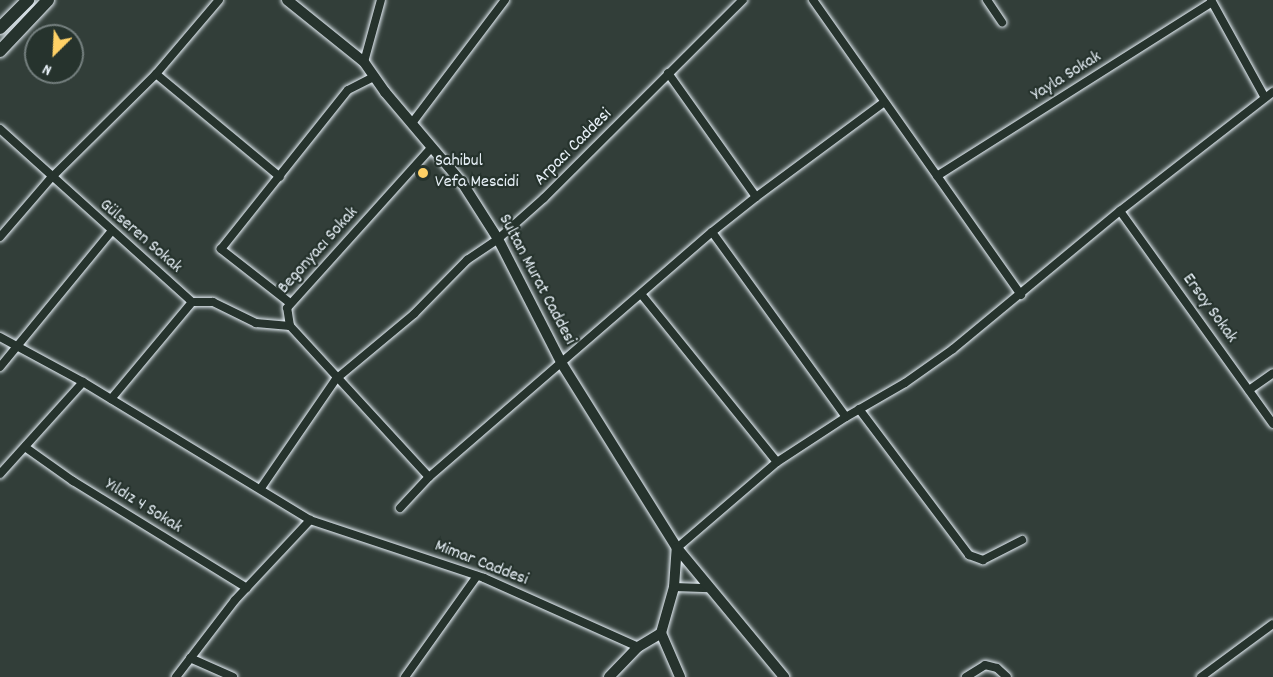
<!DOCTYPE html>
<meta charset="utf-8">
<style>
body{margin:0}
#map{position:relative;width:1273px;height:677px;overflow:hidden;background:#323e39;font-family:Dekko,sans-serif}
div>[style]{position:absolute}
.roads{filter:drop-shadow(0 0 2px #e8f1f8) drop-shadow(0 0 2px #e8f1f8)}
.street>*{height:8px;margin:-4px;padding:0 4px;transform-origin:4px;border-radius:4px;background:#26332d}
.secondary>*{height:10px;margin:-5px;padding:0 5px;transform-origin:5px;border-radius:5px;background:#26332d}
.primary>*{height:12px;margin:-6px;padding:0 6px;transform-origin:6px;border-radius:6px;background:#26332d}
.dots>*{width:16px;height:16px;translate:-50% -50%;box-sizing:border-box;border:3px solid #26332d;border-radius:50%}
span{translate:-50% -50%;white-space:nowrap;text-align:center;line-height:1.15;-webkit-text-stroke:4.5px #26332d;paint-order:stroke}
.street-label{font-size:18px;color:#e8f1f8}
.poi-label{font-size:18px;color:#e8f1f8}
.left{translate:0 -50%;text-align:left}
.north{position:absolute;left:24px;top:24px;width:60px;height:60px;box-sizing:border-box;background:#26332d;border:2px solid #747f7e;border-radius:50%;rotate:204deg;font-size:16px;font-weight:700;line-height:24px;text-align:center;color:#e8f1f8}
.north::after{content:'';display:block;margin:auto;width:21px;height:27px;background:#ffd166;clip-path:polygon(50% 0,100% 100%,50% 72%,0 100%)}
</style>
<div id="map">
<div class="roads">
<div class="street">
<div style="left:813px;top:0;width:361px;rotate:54.8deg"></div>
<div style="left:987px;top:0;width:27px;rotate:56deg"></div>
<div style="left:1211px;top:0;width:110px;rotate:61.1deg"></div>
<div style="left:364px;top:62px;width:64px;rotate:-74.7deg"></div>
<div style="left:668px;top:73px;width:152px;rotate:54.6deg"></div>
<div style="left:756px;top:197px;width:56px;rotate:141.5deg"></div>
<div style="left:156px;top:74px;width:161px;rotate:39.7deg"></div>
<div style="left:412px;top:123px;width:154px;rotate:-52.9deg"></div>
<div style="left:0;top:129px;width:258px;rotate:42deg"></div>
<div style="left:192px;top:302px;width:21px"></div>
<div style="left:213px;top:302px;width:48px;rotate:26deg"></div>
<div style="left:256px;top:323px;width:34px;rotate:5deg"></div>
<div style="left:937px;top:176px;width:325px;rotate:-32.3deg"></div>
<div style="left:756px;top:197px;width:158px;rotate:-36.5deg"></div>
<div style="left:1120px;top:211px;width:262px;rotate:54.3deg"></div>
<div style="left:0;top:237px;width:78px;rotate:-49.2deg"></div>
<div style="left:51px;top:178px;width:148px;rotate:-44.7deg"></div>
<div style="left:156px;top:74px;width:97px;rotate:-49.6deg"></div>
<div style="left:641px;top:294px;width:216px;rotate:51deg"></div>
<div style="left:777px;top:462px;width:132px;rotate:139.3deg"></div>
<div style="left:290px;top:303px;width:88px;rotate:-142deg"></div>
<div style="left:221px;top:249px;width:203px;rotate:-51.4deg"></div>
<div style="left:348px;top:90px;width:29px;rotate:-27deg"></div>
<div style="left:0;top:337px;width:94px;rotate:28.5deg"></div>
<div style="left:83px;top:382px;width:266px;rotate:31.3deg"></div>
<div style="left:310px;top:520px;width:183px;rotate:18.4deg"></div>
<div style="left:484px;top:578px;width:169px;rotate:24.1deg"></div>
<div style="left:0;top:367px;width:175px;rotate:-50.6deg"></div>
<div style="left:1249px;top:390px;width:29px;rotate:-35deg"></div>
<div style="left:111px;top:399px;width:126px;rotate:-50.1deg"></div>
<div style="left:859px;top:409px;width:183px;rotate:53deg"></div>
<div style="left:969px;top:555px;width:15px;rotate:20deg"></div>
<div style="left:983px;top:560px;width:44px;rotate:-27.1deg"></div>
<div style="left:846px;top:417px;width:68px;rotate:-30deg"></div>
<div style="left:905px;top:383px;width:59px;rotate:-35.3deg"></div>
<div style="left:953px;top:349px;width:217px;rotate:-39.6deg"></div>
<div style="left:1120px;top:211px;width:194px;rotate:-37.9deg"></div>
<div style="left:25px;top:447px;width:59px;rotate:35.3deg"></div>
<div style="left:73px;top:481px;width:204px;rotate:31.6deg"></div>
<div style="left:0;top:474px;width:124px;rotate:-47.9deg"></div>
<div style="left:429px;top:477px;width:205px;rotate:-132.6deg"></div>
<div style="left:290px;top:326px;width:18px;rotate:-99deg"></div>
<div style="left:287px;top:308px;width:215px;rotate:-48deg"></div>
<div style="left:261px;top:488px;width:132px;rotate:-55.5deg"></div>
<div style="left:336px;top:379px;width:102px;rotate:-39.8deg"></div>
<div style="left:414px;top:314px;width:76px;rotate:-45.5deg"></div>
<div style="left:467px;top:260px;width:37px;rotate:-34deg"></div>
<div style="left:498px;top:239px;width:62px;rotate:-41.7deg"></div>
<div style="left:544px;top:198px;width:281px;rotate:-44.9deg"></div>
<div style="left:400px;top:508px;width:42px;rotate:-46.9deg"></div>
<div style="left:429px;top:477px;width:374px;rotate:-40.9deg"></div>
<div style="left:712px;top:232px;width:228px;rotate:54.1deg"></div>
<div style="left:846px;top:417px;width:82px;rotate:146.9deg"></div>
<div style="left:674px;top:587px;width:36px;rotate:2deg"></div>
<div style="left:190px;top:658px;width:47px;rotate:23.8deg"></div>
<div style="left:176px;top:677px;width:97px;rotate:-52.5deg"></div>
<div style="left:235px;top:600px;width:110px;rotate:-46.8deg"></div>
<div style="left:405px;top:677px;width:124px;rotate:-54.5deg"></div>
<div style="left:966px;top:677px;width:22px;rotate:-32deg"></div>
<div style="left:985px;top:665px;width:12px;rotate:14deg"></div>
<div style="left:997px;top:668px;width:13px;rotate:42deg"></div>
<div style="left:1201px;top:677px;width:89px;rotate:-36.4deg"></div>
</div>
<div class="secondary">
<div style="left:287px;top:0;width:99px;rotate:38.8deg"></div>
<div style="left:364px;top:62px;width:37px;rotate:55deg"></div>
<div style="left:385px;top:92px;width:121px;rotate:49.7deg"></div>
<div style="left:463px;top:184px;width:65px;rotate:57.5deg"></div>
<div style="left:498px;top:239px;width:140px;rotate:62.9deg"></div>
<div style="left:562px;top:364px;width:217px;rotate:58deg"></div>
<div style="left:677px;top:548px;width:168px;rotate:50.3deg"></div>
<div style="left:661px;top:633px;width:48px;rotate:-74.2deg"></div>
<div style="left:674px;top:587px;width:39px;rotate:-86deg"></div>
<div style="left:661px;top:633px;width:48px;rotate:66.6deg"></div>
<div style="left:609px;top:677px;width:42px;rotate:-46deg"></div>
<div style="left:638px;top:647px;width:27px;rotate:-31deg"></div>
</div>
<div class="primary">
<div style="left:0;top:28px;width:40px;rotate:-45deg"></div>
<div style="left:0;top:51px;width:70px;rotate:-46.7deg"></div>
</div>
</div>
<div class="dots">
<div style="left:423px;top:173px;background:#ffd166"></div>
</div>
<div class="street-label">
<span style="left:1067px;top:77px;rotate:-32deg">Yayla Sokak</span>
<span style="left:574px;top:148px;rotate:-45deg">Arpacı Caddesi</span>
<span style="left:140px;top:237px;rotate:41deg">Gülseren Sokak</span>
<span style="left:319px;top:251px;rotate:-48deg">Begonyacı Sokak</span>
<span style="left:536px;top:280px;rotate:62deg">Sultan Murat Caddesi</span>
<span style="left:1209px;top:309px;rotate:54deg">Ersoy Sokak</span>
<span style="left:143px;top:507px;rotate:32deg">Yıldız 4 Sokak</span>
<span style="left:481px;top:564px;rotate:21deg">Mimar Caddesi</span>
</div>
<div class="poi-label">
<span class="left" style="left:435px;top:173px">Sahibul<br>Vefa Mescidi</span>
</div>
<div class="north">N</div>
</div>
